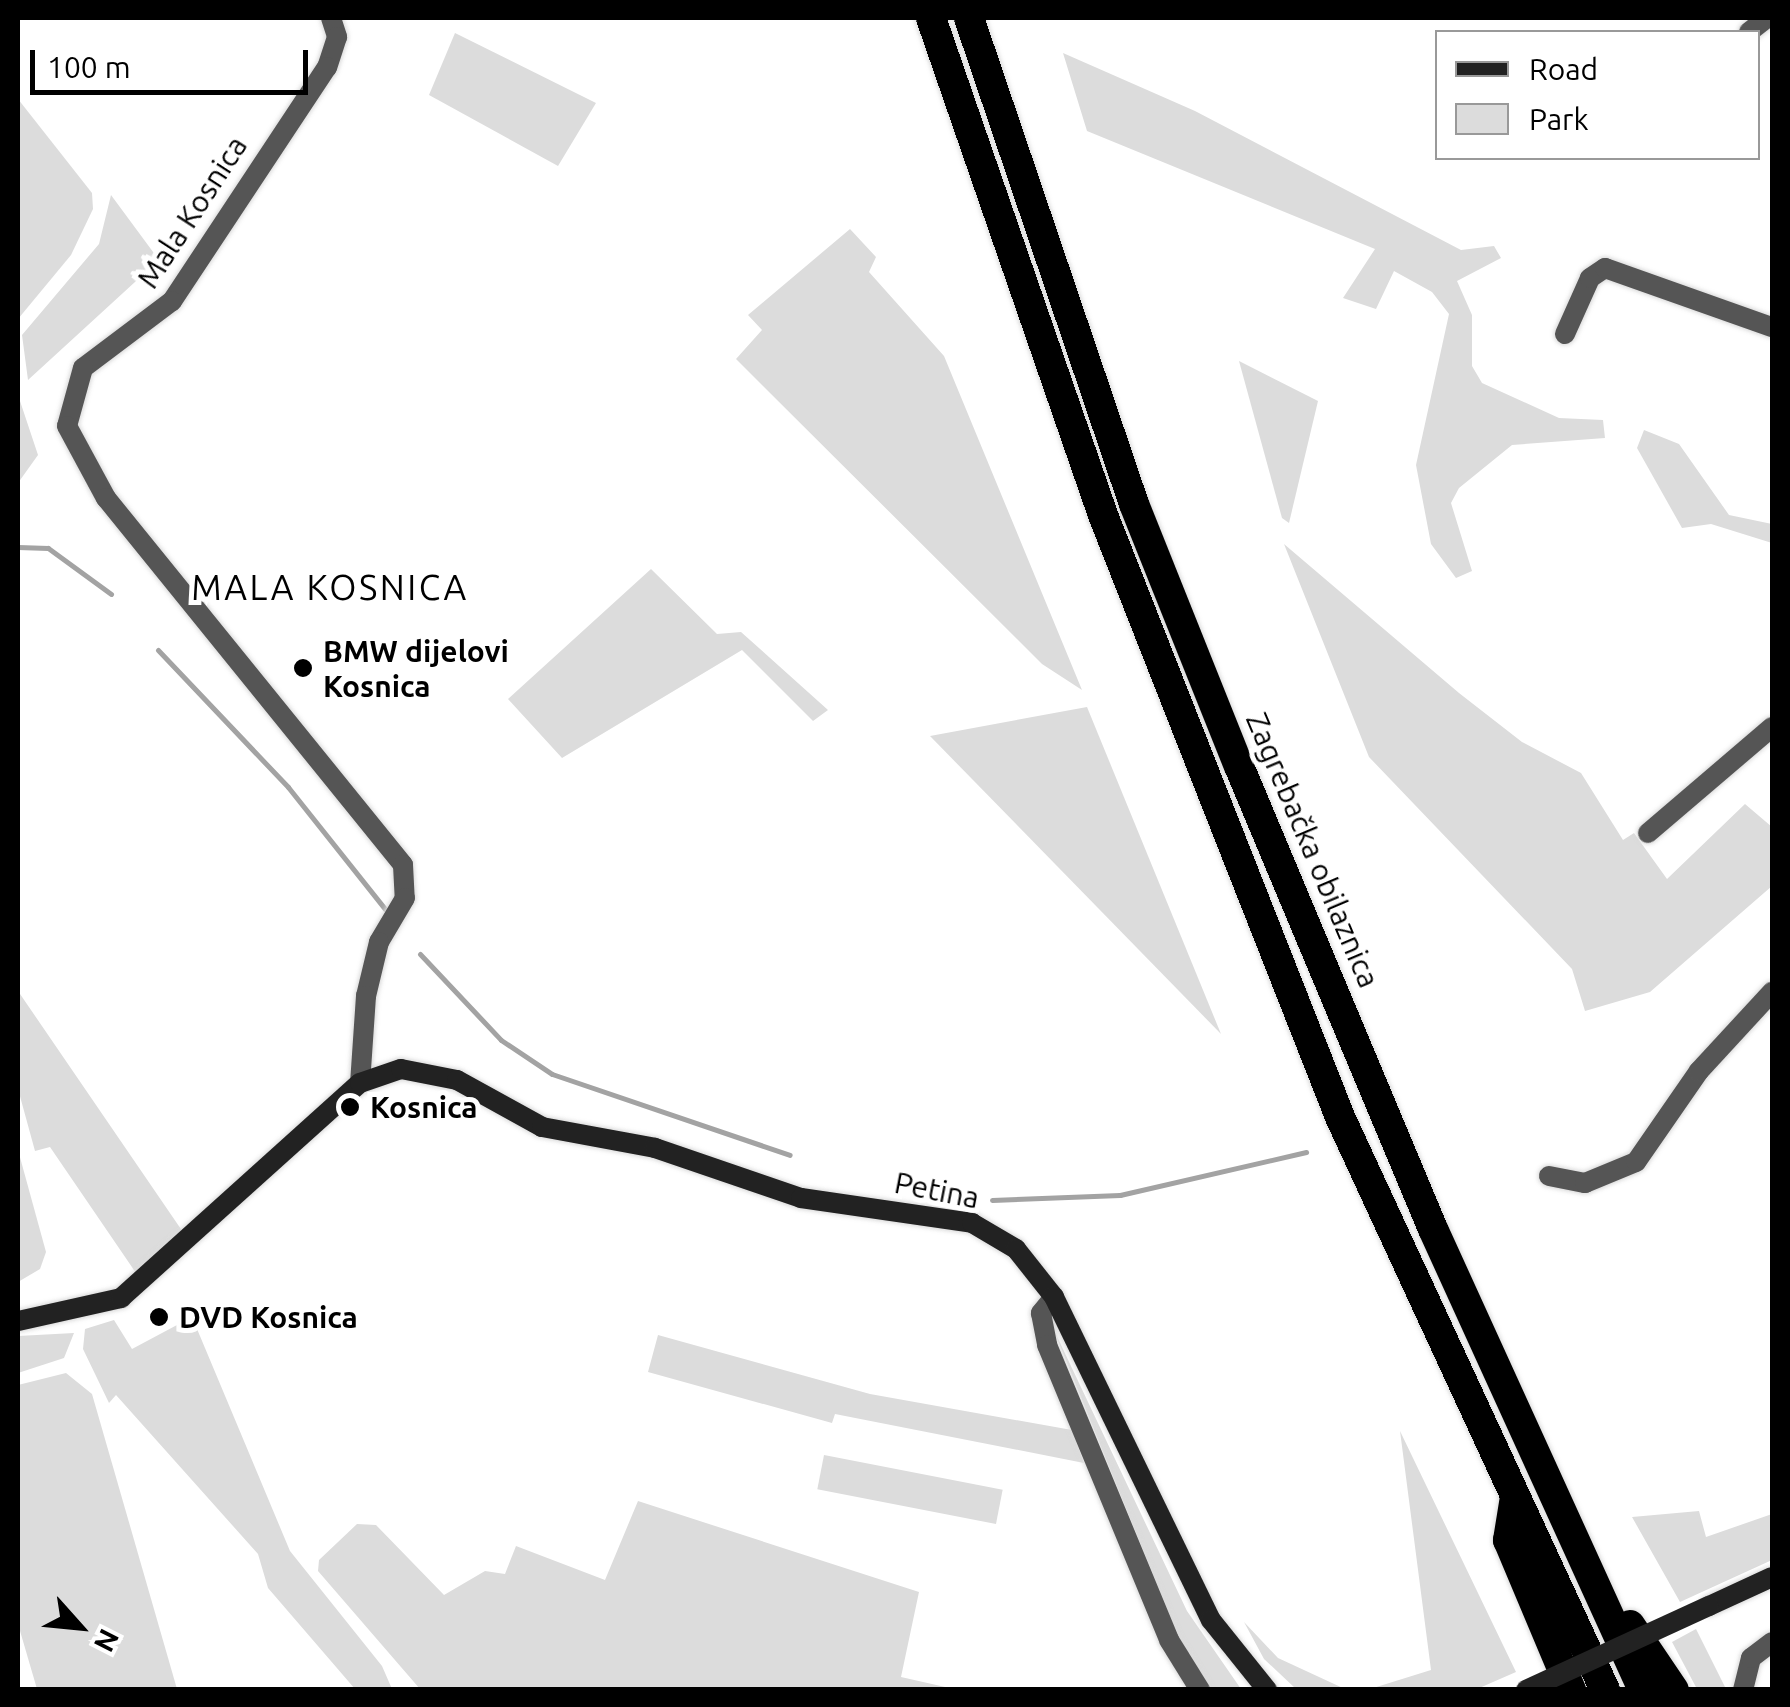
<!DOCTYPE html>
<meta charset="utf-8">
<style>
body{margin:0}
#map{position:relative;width:1790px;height:1707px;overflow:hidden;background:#fff;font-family:Ubuntu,sans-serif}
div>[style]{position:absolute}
.green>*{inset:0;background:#dcdcdc;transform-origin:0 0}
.stream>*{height:5px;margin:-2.5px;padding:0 2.5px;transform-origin:2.5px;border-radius:2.5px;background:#a3a3a3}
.roads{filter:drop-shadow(0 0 2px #dbdbdb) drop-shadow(0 0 2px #dbdbdb)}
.street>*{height:20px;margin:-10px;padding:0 10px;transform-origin:10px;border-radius:10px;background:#555}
.secondary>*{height:20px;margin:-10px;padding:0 10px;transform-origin:10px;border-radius:10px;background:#222}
.highway>*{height:30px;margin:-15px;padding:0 15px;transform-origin:15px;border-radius:15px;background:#000}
.secondary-bridge>*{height:20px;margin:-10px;padding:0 10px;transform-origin:10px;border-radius:10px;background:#222}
.dots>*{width:28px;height:28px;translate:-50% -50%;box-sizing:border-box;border:5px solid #fff;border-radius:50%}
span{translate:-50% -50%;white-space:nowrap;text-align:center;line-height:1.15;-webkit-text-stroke:10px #fff;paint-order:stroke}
.street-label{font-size:30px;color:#000}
.poi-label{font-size:30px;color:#000;font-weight:700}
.left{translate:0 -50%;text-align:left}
.quarter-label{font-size:35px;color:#000;letter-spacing:2.5px}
.frame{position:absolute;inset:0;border:20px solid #000;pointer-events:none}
.legend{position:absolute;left:1435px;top:30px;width:325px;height:130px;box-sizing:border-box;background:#fff;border:2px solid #999;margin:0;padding:12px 18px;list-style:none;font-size:30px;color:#000}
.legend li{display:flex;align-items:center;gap:20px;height:50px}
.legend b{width:50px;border:2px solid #999}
.north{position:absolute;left:30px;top:1577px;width:100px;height:100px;-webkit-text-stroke:8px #fff;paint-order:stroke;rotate:117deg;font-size:28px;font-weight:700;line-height:40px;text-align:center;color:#000}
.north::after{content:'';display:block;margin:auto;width:35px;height:45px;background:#000;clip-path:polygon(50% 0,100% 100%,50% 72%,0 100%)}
.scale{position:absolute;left:30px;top:50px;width:278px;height:45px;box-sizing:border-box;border:5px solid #000;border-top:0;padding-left:12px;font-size:30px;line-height:35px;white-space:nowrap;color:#000;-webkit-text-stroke:8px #fff;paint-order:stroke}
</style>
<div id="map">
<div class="green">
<div style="clip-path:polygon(455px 33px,596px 103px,558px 166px,429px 95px)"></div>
<div style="clip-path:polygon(1063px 53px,1195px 111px,1461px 250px,1494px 246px,1501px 258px,1457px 281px,1472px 315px,1472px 366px,1482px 383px,1559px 418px,1603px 420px,1605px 438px,1512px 445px,1459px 488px,1451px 503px,1472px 571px,1456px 578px,1431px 544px,1416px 465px,1449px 314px,1432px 292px,1394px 271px,1376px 309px,1343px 298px,1375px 249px,1087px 131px)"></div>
<div style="clip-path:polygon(18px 99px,92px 193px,93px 209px,71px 255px,18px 319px)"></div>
<div style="clip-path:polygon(111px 195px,159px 260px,28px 380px,22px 335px,99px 244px)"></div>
<div style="clip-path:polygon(850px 229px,876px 257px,869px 272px,944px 356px,1082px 690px,1042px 664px,736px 359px,762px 330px,748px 315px)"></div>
<div style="clip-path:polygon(1239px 361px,1318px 401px,1289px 523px,1282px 518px)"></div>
<div style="clip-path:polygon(18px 395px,38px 455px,18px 483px)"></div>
<div style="clip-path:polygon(1644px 430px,1679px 444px,1729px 515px,1772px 524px,1772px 543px,1711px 524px,1682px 528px,1637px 448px)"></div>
<div style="clip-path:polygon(1284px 544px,1459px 693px,1522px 742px,1581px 773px,1623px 840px,1634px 833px,1667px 879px,1745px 804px,1772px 827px,1772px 886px,1650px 992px,1585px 1011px,1572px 969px,1369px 757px)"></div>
<div style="clip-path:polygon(651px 569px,717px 634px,741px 632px,828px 710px,813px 721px,742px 650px,562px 758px,508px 699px)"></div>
<div style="clip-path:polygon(1087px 707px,1221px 1034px,930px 736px)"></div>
<div style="clip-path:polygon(18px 991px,185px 1235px,136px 1273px,50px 1147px,35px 1151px,18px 1089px)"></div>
<div style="clip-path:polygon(18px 1150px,46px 1252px,40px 1269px,18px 1282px)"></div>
<div style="clip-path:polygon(192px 1317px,290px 1551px,382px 1666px,392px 1689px,355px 1689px,268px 1588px,258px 1554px,116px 1395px,109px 1403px,83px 1349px,85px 1329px,114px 1320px,132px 1349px)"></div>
<div style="clip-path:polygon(1052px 1326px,1187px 1611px,1241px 1689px,1211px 1689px,1178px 1636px)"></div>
<div style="clip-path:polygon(74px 1333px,64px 1358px,18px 1373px,18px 1336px)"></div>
<div style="clip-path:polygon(658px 1335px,870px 1394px,1072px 1430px,1084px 1463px,835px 1414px,832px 1423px,648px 1372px)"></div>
<div style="clip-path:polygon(66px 1373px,92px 1394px,177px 1689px,37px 1689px,18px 1624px,18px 1385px)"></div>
<div style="clip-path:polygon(1400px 1431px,1516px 1672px,1477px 1689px,1370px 1689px,1431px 1670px)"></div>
<div style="left:824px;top:1455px;width:182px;height:35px;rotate:11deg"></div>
<div style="clip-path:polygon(638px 1501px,919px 1592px,901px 1677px,954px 1689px,420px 1689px,318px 1571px,319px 1560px,357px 1524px,376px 1525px,444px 1595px,485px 1571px,505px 1574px,516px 1546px,605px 1580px)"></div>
<div style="clip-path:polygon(1699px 1511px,1706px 1537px,1772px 1514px,1772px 1560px,1680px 1602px,1632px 1517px)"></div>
<div style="clip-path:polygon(1244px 1622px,1278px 1658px,1345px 1689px,1295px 1688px,1264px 1659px)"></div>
<div style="clip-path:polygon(1696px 1629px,1726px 1689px,1697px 1689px,1672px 1642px)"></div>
</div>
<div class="stream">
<div style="left:18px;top:547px;width:30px;rotate:2deg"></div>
<div style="left:48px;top:548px;width:78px;rotate:36.1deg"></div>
<div style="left:158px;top:650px;width:189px;rotate:46.5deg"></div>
<div style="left:288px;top:787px;width:156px;rotate:51.5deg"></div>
<div style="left:420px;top:954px;width:118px;rotate:46.7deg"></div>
<div style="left:501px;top:1040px;width:61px;rotate:33.7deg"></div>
<div style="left:552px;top:1074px;width:251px;rotate:18.8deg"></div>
<div style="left:992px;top:1200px;width:128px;rotate:-2.2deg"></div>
<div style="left:1120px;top:1195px;width:191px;rotate:-13deg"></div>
</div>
<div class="roads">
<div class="street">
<div style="left:331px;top:18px;width:20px;rotate:72deg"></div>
<div style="left:337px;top:37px;width:32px;rotate:108deg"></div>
<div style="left:327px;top:67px;width:281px;rotate:123.5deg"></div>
<div style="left:172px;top:301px;width:111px;rotate:143deg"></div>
<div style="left:83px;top:368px;width:60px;rotate:105.4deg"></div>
<div style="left:67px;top:426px;width:82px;rotate:61.6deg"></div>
<div style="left:106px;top:498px;width:472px;rotate:51deg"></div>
<div style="left:403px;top:865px;width:33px;rotate:87deg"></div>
<div style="left:405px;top:898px;width:51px;rotate:120.6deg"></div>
<div style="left:379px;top:942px;width:56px;rotate:103.5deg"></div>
<div style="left:366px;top:996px;width:87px;rotate:93.9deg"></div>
<div style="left:1749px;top:32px;width:23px;rotate:-38deg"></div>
<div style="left:1565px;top:334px;width:61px;rotate:-65.9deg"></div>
<div style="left:1590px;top:278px;width:18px;rotate:-34deg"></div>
<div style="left:1605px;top:268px;width:177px;rotate:19.5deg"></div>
<div style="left:1648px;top:833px;width:163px;rotate:-40.5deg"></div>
<div style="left:1549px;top:1176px;width:37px;rotate:11deg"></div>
<div style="left:1585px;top:1183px;width:55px;rotate:-22.4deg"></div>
<div style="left:1636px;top:1162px;width:111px;rotate:-55.3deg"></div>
<div style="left:1699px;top:1071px;width:108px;rotate:-47.3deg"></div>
<div style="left:1054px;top:1297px;width:21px;rotate:129deg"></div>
<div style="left:1041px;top:1313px;width:33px;rotate:79deg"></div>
<div style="left:1047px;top:1345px;width:319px;rotate:67.5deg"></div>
<div style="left:1169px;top:1640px;width:59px;rotate:58.2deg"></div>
<div style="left:1743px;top:1690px;width:33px;rotate:-76deg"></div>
<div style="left:1751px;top:1658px;width:26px;rotate:-37deg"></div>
</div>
<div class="secondary">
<div style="left:18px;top:1321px;width:106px;rotate:-12.6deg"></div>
<div style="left:121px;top:1298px;width:321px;rotate:-42deg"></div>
<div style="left:360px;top:1083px;width:43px;rotate:-18.9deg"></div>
<div style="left:401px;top:1069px;width:57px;rotate:11.1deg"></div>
<div style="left:457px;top:1080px;width:97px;rotate:28.9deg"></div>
<div style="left:542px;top:1127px;width:115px;rotate:10.5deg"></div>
<div style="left:655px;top:1148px;width:154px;rotate:18.9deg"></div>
<div style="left:801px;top:1198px;width:173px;rotate:8.3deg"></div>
<div style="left:972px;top:1223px;width:51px;rotate:30.6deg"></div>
<div style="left:1016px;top:1249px;width:61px;rotate:51.6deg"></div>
<div style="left:1054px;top:1297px;width:359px;rotate:64.1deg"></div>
<div style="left:1211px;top:1620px;width:90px;rotate:51.3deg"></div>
<div style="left:1709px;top:1606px;width:69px;rotate:-24.7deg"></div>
</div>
<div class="highway">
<div style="left:931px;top:18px;width:526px;rotate:70.91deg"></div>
<div style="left:1103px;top:515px;width:647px;rotate:68.51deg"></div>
<div style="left:1340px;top:1117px;width:631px;rotate:65.18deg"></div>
<div style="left:969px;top:18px;width:513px;rotate:71.25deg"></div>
<div style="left:1134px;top:504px;width:282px;rotate:68.2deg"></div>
<div style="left:1239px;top:766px;width:502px;rotate:67.27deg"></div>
<div style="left:1433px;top:1229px;width:507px;rotate:65.51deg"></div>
<div style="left:1515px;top:1497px;width:44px;rotate:99.2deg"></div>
<div style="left:1508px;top:1540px;width:163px;rotate:67.2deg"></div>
<div style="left:1630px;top:1625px;width:78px;rotate:55.9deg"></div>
</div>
</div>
<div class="secondary-bridge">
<div style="left:1526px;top:1690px;width:201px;rotate:-24.7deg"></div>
</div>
<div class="dots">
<div style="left:303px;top:668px;background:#000"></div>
<div style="left:350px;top:1107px;background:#000"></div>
<div style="left:159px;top:1317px;background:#000"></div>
</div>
<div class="street-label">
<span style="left:192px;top:212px;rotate:-57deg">Mala Kosnica</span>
<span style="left:1313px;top:850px;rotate:67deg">Zagrebačka obilaznica</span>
<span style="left:937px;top:1190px;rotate:11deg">Petina</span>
</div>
<div class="poi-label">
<span class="left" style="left:323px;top:668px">BMW dijelovi<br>Kosnica</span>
<span class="left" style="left:370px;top:1107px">Kosnica</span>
<span class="left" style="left:179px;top:1317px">DVD Kosnica</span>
</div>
<div class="quarter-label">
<span style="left:330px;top:587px">MALA KOSNICA</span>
</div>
<div class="frame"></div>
<ul class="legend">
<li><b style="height:12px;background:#222"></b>Road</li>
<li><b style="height:28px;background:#dcdcdc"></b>Park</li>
</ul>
<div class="north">N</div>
<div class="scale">100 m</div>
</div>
